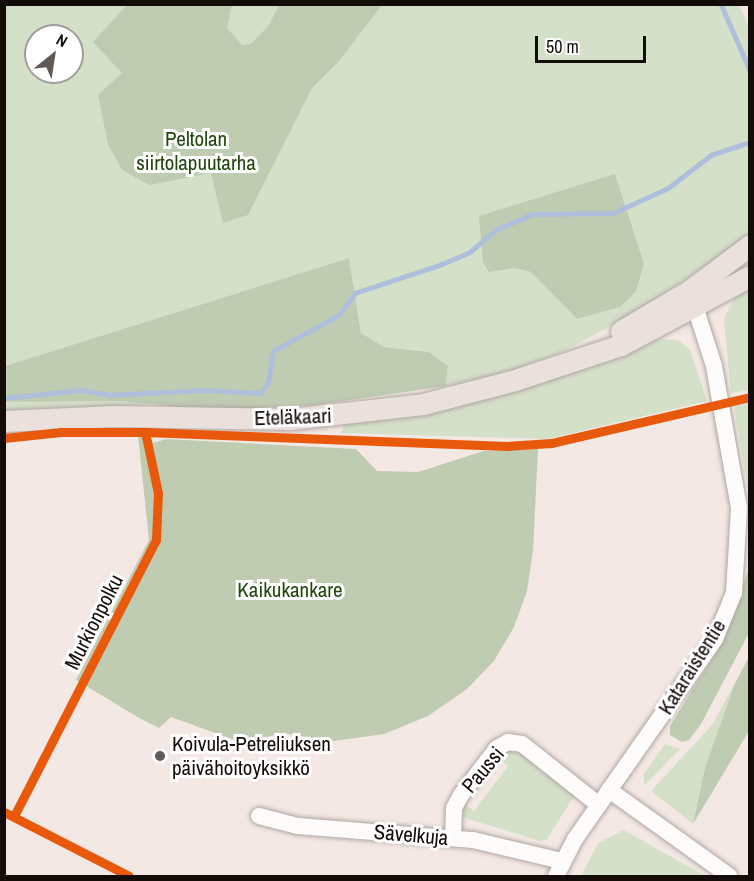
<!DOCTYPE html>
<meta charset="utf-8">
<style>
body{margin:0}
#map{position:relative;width:754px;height:881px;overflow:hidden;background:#f3e8e3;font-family:"Archivo Narrow",sans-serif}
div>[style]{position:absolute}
.green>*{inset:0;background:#d5e0c9}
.forest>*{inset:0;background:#bfccb2}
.stream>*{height:4.5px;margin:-2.25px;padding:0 2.25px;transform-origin:2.25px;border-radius:2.25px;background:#adbfdb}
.roads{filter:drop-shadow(0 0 2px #afa7a3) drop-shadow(0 0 2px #afa7a3)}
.minor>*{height:16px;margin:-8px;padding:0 8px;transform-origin:8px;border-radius:8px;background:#fdfcfb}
.major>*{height:21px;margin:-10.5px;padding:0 10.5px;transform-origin:10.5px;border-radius:10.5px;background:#eae0dc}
.cycleway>*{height:9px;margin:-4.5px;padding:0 4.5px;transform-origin:4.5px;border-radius:4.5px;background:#e8590c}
.dots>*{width:16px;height:16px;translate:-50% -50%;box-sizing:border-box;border:3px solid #fff;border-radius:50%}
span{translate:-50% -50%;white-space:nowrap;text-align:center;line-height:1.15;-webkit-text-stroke:6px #fff;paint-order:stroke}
.park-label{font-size:21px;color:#20480c}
.street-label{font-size:21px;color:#130c09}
.poi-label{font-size:21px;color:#130c09}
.left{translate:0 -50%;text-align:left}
.frame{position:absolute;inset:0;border:6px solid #130c09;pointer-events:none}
.north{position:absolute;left:24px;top:24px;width:60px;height:60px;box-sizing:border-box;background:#fff;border:2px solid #a19e9d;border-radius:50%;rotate:30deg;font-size:16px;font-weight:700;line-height:24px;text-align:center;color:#130c09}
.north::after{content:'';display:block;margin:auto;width:21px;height:27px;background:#615955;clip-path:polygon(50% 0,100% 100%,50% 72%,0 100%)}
.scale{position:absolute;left:535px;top:36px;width:111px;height:27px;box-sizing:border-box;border:3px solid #130c09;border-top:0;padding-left:8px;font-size:18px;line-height:21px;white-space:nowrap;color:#130c09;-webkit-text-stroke:4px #fff;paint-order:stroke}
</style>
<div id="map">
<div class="green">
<div style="clip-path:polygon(evenodd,5px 5px,739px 5px,750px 29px,749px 237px,631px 315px,564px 351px,505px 373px,446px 386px,448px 366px,429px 352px,384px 347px,361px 333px,349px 258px,5px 366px,5px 5px,36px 36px,72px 36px,72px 72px,36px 72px,36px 36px,5px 5px,644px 264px,636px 292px,620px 307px,577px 319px,531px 272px,514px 268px,644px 264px)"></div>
<div style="clip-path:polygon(749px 286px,749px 390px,731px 393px,724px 319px,737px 292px)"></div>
<div style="clip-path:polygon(657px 339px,678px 340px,690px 350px,707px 401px,547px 439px,341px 433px,344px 425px,428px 413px,524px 387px)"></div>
<div style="clip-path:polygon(121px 401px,150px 404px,5px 413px,7px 401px)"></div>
<div style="clip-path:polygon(749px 403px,750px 403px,749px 494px,734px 406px)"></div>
<div style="clip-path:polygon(749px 657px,705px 768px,693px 824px,651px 791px,712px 725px)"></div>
<div style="clip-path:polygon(665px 744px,680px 749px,644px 786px,644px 774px)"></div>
<div style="clip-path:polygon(507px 751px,520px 753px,576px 793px,547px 839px,540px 841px,462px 817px,464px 804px,474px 811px,508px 766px,498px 758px)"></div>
<div style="clip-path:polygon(624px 830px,705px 876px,581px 876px,598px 843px)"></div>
</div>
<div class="forest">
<div style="clip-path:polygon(127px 5px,232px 5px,227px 28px,242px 45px,251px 44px,269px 25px,279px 5px,382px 5px,339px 61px,312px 88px,248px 215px,223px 223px,211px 173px,150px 185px,122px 170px,108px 144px,98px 95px,122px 73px,93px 42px)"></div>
<div style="clip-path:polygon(615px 174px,644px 264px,636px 292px,620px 307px,577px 319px,531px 272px,514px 268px,489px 272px,483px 262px,479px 216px)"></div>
<div style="clip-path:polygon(349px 258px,361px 333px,384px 347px,429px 352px,448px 366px,446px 386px,315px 405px,218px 411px,121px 401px,5px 402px,5px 366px)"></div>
<div style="clip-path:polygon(138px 435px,153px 443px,166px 439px,356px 449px,377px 471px,418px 472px,484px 451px,538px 449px,533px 551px,527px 591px,514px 627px,494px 661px,467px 689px,428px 716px,384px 734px,334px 741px,282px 733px,243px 743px,171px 717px,159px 728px,141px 719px,76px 680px,149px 540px)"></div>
<div style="clip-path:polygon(749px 569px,749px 633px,701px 724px,689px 740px,682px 742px,670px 735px,670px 726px,720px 646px)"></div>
<div style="clip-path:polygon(749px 657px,749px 731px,693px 824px,705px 768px,734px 686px)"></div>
</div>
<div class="stream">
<div style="left:721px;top:4px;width:72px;rotate:66.3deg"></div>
<div style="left:4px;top:398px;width:78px;rotate:-5.9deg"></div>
<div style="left:82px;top:390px;width:27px;rotate:10deg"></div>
<div style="left:109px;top:395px;width:95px;rotate:-3deg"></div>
<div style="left:204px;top:390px;width:57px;rotate:3deg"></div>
<div style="left:261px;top:393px;width:12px;rotate:-55deg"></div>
<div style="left:268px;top:383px;width:32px;rotate:-81deg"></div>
<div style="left:273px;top:351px;width:75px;rotate:-28.6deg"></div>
<div style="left:339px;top:315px;width:27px;rotate:-54deg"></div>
<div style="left:355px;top:293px;width:92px;rotate:-18.4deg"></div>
<div style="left:442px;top:264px;width:30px;rotate:-23deg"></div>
<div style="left:470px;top:252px;width:33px;rotate:-41deg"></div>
<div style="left:495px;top:230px;width:41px;rotate:-22.8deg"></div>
<div style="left:533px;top:214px;width:80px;rotate:-0.7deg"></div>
<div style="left:613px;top:213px;width:60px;rotate:-24.4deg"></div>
<div style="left:668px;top:188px;width:54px;rotate:-37.5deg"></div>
<div style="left:711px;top:155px;width:41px;rotate:-18.4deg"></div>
</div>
<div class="roads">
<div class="minor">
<div style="left:609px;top:790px;width:148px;rotate:35.6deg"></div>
<div style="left:259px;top:816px;width:40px;rotate:14.4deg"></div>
<div style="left:298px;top:826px;width:176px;rotate:4.6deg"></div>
<div style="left:473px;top:840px;width:91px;rotate:13.3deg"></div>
<div style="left:453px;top:838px;width:30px;rotate:-88deg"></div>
<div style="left:454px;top:808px;width:15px;rotate:-62deg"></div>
<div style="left:461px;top:795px;width:59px;rotate:-52.5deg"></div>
<div style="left:497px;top:748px;width:13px;rotate:-29deg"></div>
<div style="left:508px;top:742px;width:14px;rotate:8deg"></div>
<div style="left:522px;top:744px;width:98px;rotate:38.4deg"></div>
<div style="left:556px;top:876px;width:42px;rotate:-62.8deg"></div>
<div style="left:575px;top:839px;width:244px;rotate:-55deg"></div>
<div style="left:715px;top:639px;width:50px;rotate:-67.6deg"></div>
<div style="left:734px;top:593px;width:85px;rotate:-86.6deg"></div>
<div style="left:739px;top:508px;width:144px;rotate:-100deg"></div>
<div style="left:714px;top:366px;width:76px;rotate:-107.7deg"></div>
</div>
<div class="major">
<div style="left:621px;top:331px;width:79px;rotate:-30.5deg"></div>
<div style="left:689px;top:291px;width:76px;rotate:-37deg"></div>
<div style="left:4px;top:421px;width:111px;rotate:-2.6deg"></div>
<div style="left:115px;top:416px;width:175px;rotate:1deg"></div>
<div style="left:290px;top:419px;width:134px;rotate:-6.4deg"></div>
<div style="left:423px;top:404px;width:95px;rotate:-14.6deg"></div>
<div style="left:515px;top:380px;width:112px;rotate:-18.3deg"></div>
<div style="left:621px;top:345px;width:146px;rotate:-28.1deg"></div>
</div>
</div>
<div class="cycleway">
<div style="left:4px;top:438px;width:57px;rotate:-6deg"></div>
<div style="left:61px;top:432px;width:84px"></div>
<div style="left:145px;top:432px;width:362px;rotate:2.2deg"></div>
<div style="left:507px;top:446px;width:44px;rotate:-3.9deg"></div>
<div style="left:551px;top:443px;width:204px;rotate:-13deg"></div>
<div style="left:4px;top:812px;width:140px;rotate:27.1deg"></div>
<div style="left:14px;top:816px;width:310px;rotate:-62.8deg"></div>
<div style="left:156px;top:540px;width:47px;rotate:-87.6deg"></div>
<div style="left:158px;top:493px;width:62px;rotate:-102deg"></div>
</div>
<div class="dots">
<div style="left:160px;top:756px;background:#615955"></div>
</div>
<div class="park-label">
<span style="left:196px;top:151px">Peltolan<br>siirtolapuutarha</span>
<span style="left:290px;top:590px">Kaikukankare</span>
</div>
<div class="street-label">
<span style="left:293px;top:417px;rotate:-2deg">Eteläkaari</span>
<span style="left:94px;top:622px;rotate:-63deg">Murkionpolku</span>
<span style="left:692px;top:667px;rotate:-58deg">Kataraistentie</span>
<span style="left:483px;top:770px;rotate:-50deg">Paussi</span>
<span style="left:411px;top:835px;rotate:5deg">Sävelkuja</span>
</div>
<div class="poi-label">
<span class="left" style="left:172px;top:756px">Koivula-Petreliuksen<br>päivähoitoyksikkö</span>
</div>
<div class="frame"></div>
<div class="north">N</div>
<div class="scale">50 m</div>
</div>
